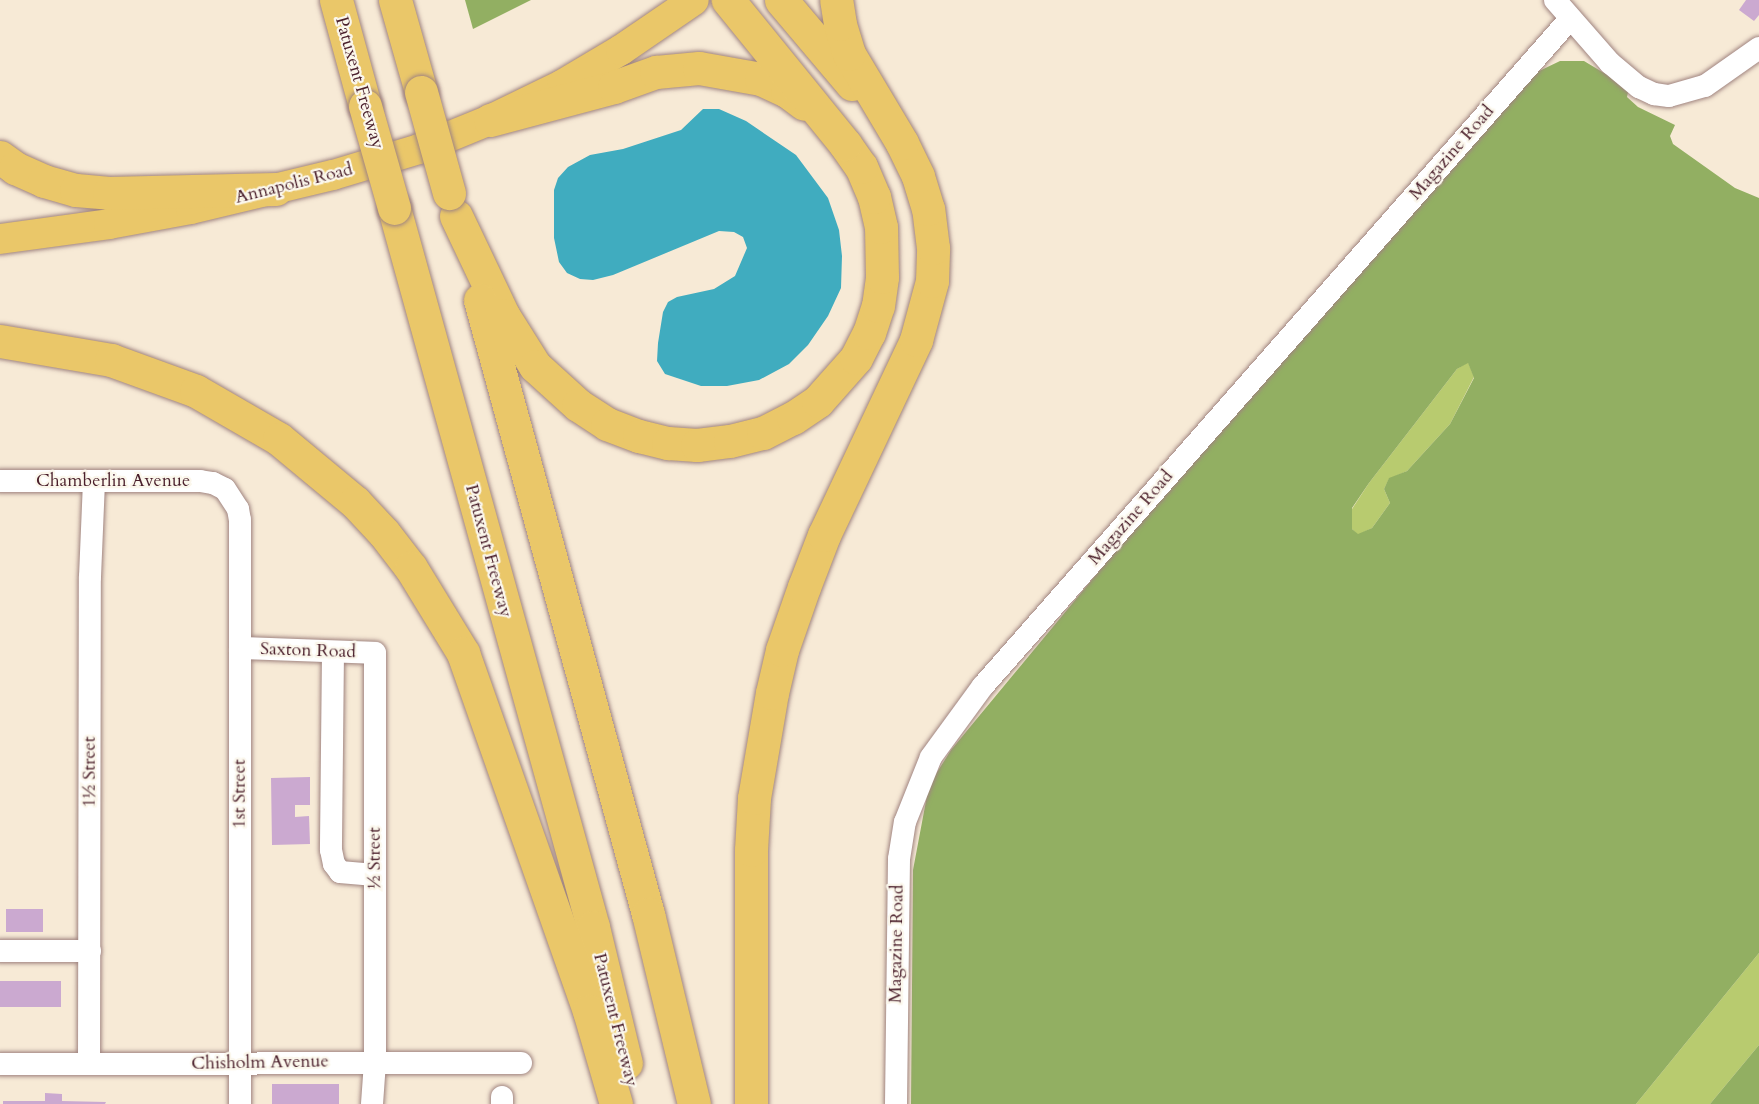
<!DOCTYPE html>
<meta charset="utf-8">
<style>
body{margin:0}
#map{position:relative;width:1759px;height:1104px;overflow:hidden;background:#f7ead6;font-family:Cardo,serif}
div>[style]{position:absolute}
.green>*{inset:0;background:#b8cb6f}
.forest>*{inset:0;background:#92af62}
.water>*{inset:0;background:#40acbf}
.building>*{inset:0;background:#cba9d0;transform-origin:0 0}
.roads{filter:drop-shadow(0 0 2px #a08480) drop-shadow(0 0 2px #a08480)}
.minor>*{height:22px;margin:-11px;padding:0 11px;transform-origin:11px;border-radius:11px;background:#fff}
.major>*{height:30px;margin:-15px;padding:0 15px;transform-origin:15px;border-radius:15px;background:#eac769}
.highway>*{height:33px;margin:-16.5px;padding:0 16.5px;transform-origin:16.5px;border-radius:16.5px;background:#eac769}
.bridges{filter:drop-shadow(0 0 2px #a08480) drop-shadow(0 0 2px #a08480)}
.highway-bridge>*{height:33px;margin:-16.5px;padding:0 16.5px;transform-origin:16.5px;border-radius:16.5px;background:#eac769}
span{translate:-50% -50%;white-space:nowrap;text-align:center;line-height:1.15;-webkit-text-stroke:4.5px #fbf7ec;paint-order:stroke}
.street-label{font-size:18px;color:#4a1f2b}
</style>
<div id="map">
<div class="green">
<div style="clip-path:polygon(1468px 362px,1474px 377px,1450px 424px,1407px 471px,1389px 479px,1384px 489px,1390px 503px,1372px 528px,1358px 535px,1352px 529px,1352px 509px,1369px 483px,1457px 369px)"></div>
<div style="clip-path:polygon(1759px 953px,1759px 1045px,1710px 1104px,1636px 1104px)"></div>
</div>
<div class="forest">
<div style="clip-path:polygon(465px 0,531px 0,473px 29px)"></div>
<div style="clip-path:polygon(evenodd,1560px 61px,1584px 61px,1629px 88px,1627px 97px,1638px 107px,1675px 125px,1670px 136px,1673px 144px,1735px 188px,1759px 198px,1759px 953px,1636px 1104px,911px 1104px,913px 870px,929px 785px,951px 750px,1119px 547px,1535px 73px,1560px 61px,1468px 363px,1474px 378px,1450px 424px,1407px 471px,1389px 478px,1384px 489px,1390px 503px,1372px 528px,1358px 534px,1352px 529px,1352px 508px,1369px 483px,1457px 369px,1468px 363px)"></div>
<div style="clip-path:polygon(1759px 1045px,1759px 1104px,1710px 1104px)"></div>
</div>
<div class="water">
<div style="clip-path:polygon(703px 109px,719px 109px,746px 121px,796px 155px,828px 198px,839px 230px,842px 256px,841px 288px,828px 316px,808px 345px,789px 364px,759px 380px,727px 386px,701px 386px,665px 374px,657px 361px,658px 343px,663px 312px,668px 302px,677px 297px,714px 289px,735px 276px,747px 248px,743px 237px,734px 232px,719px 231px,613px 275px,593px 280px,580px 279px,567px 273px,559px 262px,554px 238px,554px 190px,558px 178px,568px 167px,590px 155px,623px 149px,681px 130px)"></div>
</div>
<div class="building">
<div style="clip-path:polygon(1746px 0,1759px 0,1759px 15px,1754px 21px,1739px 10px)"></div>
<div style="clip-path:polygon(310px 777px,310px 805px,295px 805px,295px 817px,309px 816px,310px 844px,272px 845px,271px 778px)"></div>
<div style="left:6px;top:909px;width:37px;height:23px"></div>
<div style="left:0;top:981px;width:61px;height:26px"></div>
<div style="left:339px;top:1084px;width:20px;height:67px;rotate:90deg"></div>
<div style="clip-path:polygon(45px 1093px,62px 1094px,62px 1101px,106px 1102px,105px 1104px,3px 1104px,3px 1101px,45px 1101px)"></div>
</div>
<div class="roads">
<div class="minor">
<div style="left:1555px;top:0;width:84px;rotate:48.9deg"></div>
<div style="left:1610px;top:63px;width:38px;rotate:40deg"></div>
<div style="left:1639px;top:87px;width:17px;rotate:25deg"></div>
<div style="left:1654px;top:94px;width:15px;rotate:8deg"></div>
<div style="left:1669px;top:96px;width:37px;rotate:-16deg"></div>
<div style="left:1705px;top:86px;width:66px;rotate:-35.1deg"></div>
<div style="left:0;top:481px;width:200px"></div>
<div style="left:200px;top:481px;width:13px;rotate:9deg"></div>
<div style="left:213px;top:483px;width:13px;rotate:27deg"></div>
<div style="left:225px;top:489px;width:24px;rotate:57deg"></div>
<div style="left:238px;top:509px;width:11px;rotate:80deg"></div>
<div style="left:240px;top:520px;width:584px;rotate:90deg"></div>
<div style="left:240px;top:648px;width:135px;rotate:2.1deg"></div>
<div style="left:375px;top:653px;width:409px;rotate:90deg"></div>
<div style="left:375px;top:1062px;width:42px;rotate:94.1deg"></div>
<div style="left:333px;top:652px;width:198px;rotate:90.6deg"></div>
<div style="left:331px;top:850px;width:14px;rotate:78deg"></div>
<div style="left:334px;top:864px;width:10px;rotate:53deg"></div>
<div style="left:340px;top:872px;width:35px;rotate:5deg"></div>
<div style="left:0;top:951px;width:90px"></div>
<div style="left:0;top:1064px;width:521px;rotate:-0.11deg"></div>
<div style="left:89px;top:1064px;width:487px;rotate:-89.9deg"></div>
<div style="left:90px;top:577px;width:96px;rotate:-87.6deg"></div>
<div style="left:502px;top:1097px;width:7px;rotate:90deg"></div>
<div style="left:896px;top:1104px;width:245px;rotate:-89.3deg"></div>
<div style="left:899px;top:859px;width:37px;rotate:-81deg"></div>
<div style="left:905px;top:822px;width:70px;rotate:-68.2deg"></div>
<div style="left:931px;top:757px;width:88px;rotate:-53.8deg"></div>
<div style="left:983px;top:686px;width:889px;rotate:-48.65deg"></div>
</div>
<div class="major">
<div style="left:0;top:239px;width:110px;rotate:-7.8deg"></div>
<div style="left:109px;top:224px;width:83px;rotate:-10.4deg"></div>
<div style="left:191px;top:209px;width:146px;rotate:-13.5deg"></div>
<div style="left:333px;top:175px;width:90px;rotate:-16.8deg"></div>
<div style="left:419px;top:149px;width:77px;rotate:-22.2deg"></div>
<div style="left:490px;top:120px;width:80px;rotate:-25.9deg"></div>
<div style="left:562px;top:85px;width:69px;rotate:-30.7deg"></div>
<div style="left:621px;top:50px;width:88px;rotate:-34.4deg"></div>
</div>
<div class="highway">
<div style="left:336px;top:0;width:110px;rotate:74.7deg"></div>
<div style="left:395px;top:0;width:96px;rotate:74.2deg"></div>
<div style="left:781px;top:0;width:110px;rotate:49.8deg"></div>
<div style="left:490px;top:120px;width:128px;rotate:-14.9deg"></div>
<div style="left:614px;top:87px;width:45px;rotate:-19.7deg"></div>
<div style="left:656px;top:72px;width:43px;rotate:-5.3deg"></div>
<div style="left:699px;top:68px;width:63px;rotate:10.1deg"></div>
<div style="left:761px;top:79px;width:29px;rotate:25deg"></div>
<div style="left:787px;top:91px;width:21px;rotate:37deg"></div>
<div style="left:0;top:157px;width:19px;rotate:36deg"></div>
<div style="left:15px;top:168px;width:32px;rotate:24deg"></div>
<div style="left:44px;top:181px;width:33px;rotate:16deg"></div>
<div style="left:76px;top:190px;width:33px;rotate:5deg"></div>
<div style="left:109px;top:193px;width:167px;rotate:-1.4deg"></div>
<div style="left:394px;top:208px;width:746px;rotate:74.53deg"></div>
<div style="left:593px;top:927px;width:140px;rotate:76.4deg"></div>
<div style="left:456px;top:216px;width:110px;rotate:64.6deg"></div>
<div style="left:503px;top:315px;width:60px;rotate:57.9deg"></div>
<div style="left:535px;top:366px;width:58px;rotate:42.2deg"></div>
<div style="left:578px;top:405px;width:35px;rotate:33deg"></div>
<div style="left:607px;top:424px;width:34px;rotate:21deg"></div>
<div style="left:639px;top:436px;width:30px;rotate:14deg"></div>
<div style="left:668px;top:443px;width:29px;rotate:4deg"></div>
<div style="left:697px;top:445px;width:33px;rotate:-7deg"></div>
<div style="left:730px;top:441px;width:34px;rotate:-14deg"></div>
<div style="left:763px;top:433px;width:34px;rotate:-27deg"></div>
<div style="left:793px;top:418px;width:30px;rotate:-34deg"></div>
<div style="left:818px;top:401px;width:57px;rotate:-48.5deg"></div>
<div style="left:856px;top:358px;width:28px;rotate:-63deg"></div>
<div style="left:869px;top:333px;width:28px;rotate:-72deg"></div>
<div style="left:878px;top:306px;width:29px;rotate:-82deg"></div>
<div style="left:882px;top:277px;width:50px;rotate:-91.1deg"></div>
<div style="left:881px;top:227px;width:31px;rotate:-103deg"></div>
<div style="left:874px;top:197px;width:33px;rotate:-113deg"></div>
<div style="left:861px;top:167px;width:28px;rotate:-125deg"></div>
<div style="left:845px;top:144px;width:186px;rotate:-129.1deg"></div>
<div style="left:480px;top:300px;width:637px;rotate:74.7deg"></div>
<div style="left:648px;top:914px;width:195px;rotate:76.4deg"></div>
<div style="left:0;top:341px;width:113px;rotate:9.7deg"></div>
<div style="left:111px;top:360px;width:90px;rotate:20deg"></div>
<div style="left:196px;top:391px;width:96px;rotate:30deg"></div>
<div style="left:279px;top:439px;width:99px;rotate:39.7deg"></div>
<div style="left:355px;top:502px;width:42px;rotate:46.9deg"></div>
<div style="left:384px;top:533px;width:44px;rotate:52.4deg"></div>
<div style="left:411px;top:568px;width:100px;rotate:58.5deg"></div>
<div style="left:463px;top:653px;width:380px;rotate:70.6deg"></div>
<div style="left:589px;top:1011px;width:97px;rotate:73.8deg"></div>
<div style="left:751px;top:1104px;width:254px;rotate:-90deg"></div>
<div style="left:751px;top:850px;width:52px;rotate:-86.7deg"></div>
<div style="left:754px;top:798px;width:107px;rotate:-80.3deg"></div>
<div style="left:772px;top:693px;width:44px;rotate:-76.9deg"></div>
<div style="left:782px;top:650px;width:67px;rotate:-70.8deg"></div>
<div style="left:804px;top:587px;width:56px;rotate:-69deg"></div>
<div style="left:824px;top:535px;width:216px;rotate:-64.7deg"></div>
<div style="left:916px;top:340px;width:61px;rotate:-74.8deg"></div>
<div style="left:932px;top:281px;width:33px;rotate:-88deg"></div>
<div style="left:933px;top:248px;width:39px;rotate:-97deg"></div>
<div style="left:928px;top:209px;width:34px;rotate:-107deg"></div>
<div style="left:918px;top:176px;width:37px;rotate:-116deg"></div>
<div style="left:902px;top:143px;width:104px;rotate:-120.8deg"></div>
<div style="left:849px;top:54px;width:31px;rotate:-107deg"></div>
<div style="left:840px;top:24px;width:24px;rotate:-99deg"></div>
</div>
</div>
<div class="bridges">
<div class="highway-bridge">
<div style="left:421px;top:92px;width:105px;rotate:74.5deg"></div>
<div style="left:365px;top:106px;width:106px;rotate:74.1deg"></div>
</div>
</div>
<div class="street-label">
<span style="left:359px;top:83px;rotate:74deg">Patuxent Freeway</span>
<span style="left:1452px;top:153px;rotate:-49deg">Magazine Road</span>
<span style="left:294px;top:184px;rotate:-14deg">Annapolis Road</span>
<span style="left:113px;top:481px">Chamberlin Avenue</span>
<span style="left:1131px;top:518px;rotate:-49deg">Magazine Road</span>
<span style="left:488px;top:551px;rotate:75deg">Patuxent Freeway</span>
<span style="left:308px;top:651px;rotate:2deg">Saxton Road</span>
<span style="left:90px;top:772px;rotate:-90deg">1½ Street</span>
<span style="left:240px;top:794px;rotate:-90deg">1st Street</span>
<span style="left:375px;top:858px;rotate:-90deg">½ Street</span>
<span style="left:897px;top:944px;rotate:-89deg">Magazine Road</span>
<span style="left:615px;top:1020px;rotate:76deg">Patuxent Freeway</span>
<span style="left:260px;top:1063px;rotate:-1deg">Chisholm Avenue</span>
</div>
</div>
